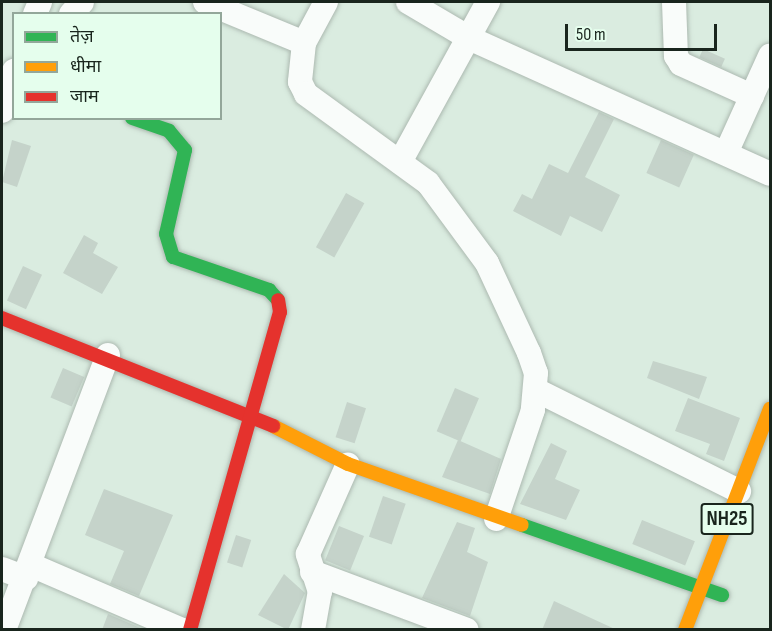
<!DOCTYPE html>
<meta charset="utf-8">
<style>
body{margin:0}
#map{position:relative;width:772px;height:631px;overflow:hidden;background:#daece0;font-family:"Sofia Sans Condensed","Noto Sans Devanagari",sans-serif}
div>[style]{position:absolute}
.building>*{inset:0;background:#c5d3ca;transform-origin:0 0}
.roads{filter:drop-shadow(0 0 2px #acb9b0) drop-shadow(0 0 2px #acb9b0)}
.street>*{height:24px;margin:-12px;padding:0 12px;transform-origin:12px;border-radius:12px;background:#f9fcfa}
.fast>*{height:14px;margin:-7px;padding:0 7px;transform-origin:7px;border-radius:7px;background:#30b455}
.slow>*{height:14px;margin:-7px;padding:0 7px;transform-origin:7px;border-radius:7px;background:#ff9f0a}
.jam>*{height:14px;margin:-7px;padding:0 7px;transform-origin:7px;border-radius:7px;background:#e5322d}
span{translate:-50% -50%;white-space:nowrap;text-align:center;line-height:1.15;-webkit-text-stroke:6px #e5feed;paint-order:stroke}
.shield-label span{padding:2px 4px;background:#e5feed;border:2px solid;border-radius:4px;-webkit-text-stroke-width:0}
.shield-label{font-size:21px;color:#19251d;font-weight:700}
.frame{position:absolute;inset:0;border:3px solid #19251d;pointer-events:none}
.legend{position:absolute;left:12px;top:12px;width:210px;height:108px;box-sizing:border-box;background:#e5feed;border:2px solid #93a79a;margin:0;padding:8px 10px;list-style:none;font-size:18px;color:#19251d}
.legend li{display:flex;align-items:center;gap:12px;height:30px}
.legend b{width:30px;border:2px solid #93a79a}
.scale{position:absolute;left:565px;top:24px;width:152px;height:27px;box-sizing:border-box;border:3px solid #19251d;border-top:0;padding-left:8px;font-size:18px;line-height:21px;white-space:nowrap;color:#19251d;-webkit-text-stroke:4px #e5feed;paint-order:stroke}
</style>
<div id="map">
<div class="building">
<div style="left:703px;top:49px;width:24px;height:9px;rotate:24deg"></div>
<div style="clip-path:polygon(599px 112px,614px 119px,585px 177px,620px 195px,602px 232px,570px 216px,561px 236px,513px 211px,522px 194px,532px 199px,549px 164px,568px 173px)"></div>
<div style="clip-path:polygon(12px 140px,31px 146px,17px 187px,2px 182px)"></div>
<div style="left:661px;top:140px;width:36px;height:36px;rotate:24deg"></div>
<div style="left:346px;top:193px;width:21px;height:62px;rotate:29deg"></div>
<div style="clip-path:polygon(84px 235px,98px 243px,93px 253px,118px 267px,102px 294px,63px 273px)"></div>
<div style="left:23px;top:266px;width:21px;height:38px;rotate:25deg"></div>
<div style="clip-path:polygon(653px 361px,707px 377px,699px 399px,647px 378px)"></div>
<div style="left:63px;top:368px;width:23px;height:32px;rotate:23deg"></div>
<div style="left:455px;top:388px;width:26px;height:47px;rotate:23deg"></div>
<div style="clip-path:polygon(688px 398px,740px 418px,724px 461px,706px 454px,710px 444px,675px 431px)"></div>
<div style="left:347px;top:402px;width:20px;height:37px;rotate:18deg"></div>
<div style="clip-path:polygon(458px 440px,501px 459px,490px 494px,442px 477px)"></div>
<div style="clip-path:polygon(551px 443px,567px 451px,555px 479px,580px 490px,566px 520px,520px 504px)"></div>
<div style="clip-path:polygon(104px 489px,173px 515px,139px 596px,110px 584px,124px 551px,85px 535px)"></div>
<div style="left:383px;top:496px;width:24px;height:43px;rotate:19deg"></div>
<div style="left:642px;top:520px;width:57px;height:26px;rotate:22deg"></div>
<div style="clip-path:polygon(457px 522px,475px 528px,467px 552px,488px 562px,470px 616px,422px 598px)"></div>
<div style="left:339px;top:526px;width:27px;height:37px;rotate:22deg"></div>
<div style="left:236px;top:535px;width:16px;height:29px;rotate:18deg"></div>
<div style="clip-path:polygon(284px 574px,305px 593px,288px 630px,258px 615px)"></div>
<div style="clip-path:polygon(554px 601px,617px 630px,542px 630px)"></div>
<div style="clip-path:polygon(108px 614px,145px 630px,102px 630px)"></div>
</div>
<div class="roads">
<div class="street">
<div style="left:205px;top:2px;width:107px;rotate:22.5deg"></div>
<div style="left:326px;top:2px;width:47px;rotate:118.2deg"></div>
<div style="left:304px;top:43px;width:39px;rotate:96deg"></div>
<div style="left:300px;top:82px;width:13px;rotate:63deg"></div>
<div style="left:306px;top:94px;width:151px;rotate:36.1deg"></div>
<div style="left:428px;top:183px;width:99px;rotate:53.6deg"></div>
<div style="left:487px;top:263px;width:99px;rotate:65deg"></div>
<div style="left:529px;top:353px;width:21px;rotate:71deg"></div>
<div style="left:536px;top:373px;width:37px;rotate:95deg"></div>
<div style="left:533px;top:410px;width:115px;rotate:108.7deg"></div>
<div style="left:408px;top:2px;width:71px;rotate:30.5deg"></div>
<div style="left:469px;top:38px;width:330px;rotate:24.3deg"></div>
<div style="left:674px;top:2px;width:54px;rotate:87.9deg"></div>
<div style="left:676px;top:56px;width:9px;rotate:58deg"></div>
<div style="left:681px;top:64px;width:78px;rotate:24.3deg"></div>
<div style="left:35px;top:14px;width:13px;rotate:-67deg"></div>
<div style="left:71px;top:14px;width:16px;rotate:-47deg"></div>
<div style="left:2px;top:111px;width:42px;rotate:-73.3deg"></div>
<div style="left:726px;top:153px;width:107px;rotate:-65.6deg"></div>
<div style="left:400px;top:162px;width:183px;rotate:-61.2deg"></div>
<div style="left:536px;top:390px;width:227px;rotate:26.5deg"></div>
<div style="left:31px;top:565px;width:164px;rotate:23.3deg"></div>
<div style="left:2px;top:569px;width:26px;rotate:21deg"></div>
<div style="left:312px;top:572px;width:165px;rotate:20.5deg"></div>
<div style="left:4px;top:630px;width:294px;rotate:-69.3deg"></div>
<div style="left:313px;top:630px;width:39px;rotate:-80deg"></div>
<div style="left:320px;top:592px;width:40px;rotate:-108deg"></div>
<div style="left:308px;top:554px;width:98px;rotate:-66deg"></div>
</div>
<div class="fast">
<div style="left:132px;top:118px;width:39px;rotate:19deg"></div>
<div style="left:169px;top:131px;width:25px;rotate:50deg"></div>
<div style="left:185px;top:150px;width:86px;rotate:102.7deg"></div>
<div style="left:166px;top:234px;width:24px;rotate:73deg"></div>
<div style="left:173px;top:257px;width:102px;rotate:19deg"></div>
<div style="left:269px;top:290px;width:13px;rotate:48deg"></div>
<div style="left:522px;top:525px;width:212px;rotate:19.3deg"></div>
</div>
<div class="slow">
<div style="left:273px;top:426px;width:84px;rotate:26.9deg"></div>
<div style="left:348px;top:464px;width:184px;rotate:19.3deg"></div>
<div style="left:685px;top:630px;width:237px;rotate:-69deg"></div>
</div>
<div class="jam">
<div style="left:2px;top:318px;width:292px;rotate:21.7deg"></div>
<div style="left:190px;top:630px;width:330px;rotate:-74.2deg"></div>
<div style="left:280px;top:312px;width:12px;rotate:-99deg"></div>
</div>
</div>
<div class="shield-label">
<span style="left:727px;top:519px">NH25</span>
</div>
<div class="frame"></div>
<ul class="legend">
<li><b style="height:8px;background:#30b455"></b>तेज़</li>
<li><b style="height:8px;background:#ff9f0a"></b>धीमा</li>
<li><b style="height:8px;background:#e5322d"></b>जाम</li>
</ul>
<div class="scale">50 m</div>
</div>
